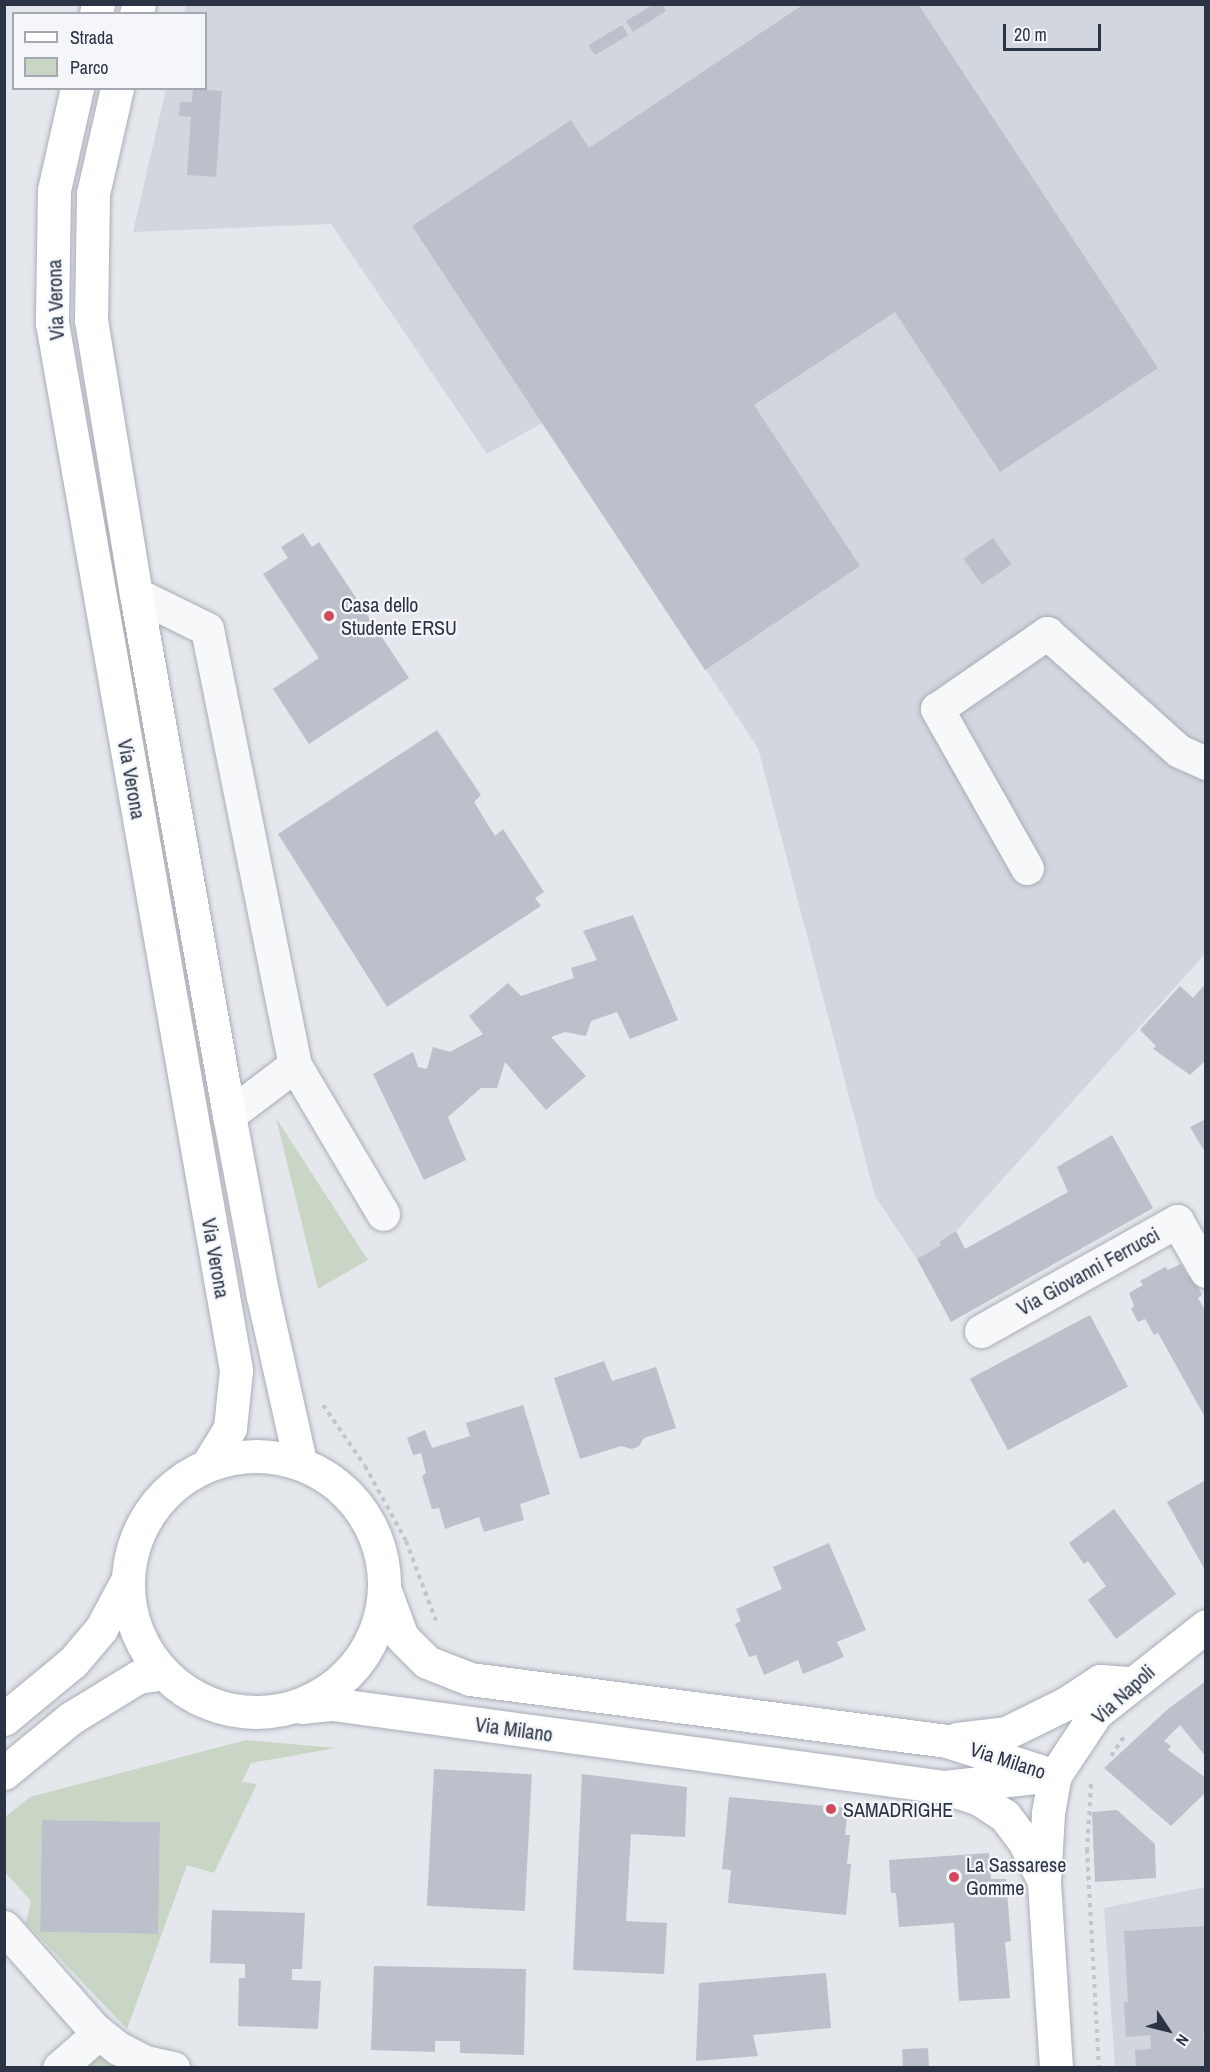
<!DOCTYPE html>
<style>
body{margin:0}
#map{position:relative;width:1210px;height:2072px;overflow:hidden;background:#e4e7ec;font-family:"Archivo Narrow",sans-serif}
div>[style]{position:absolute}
.built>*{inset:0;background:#d2d6de}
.green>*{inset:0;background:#c9d6c5}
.building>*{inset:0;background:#bbc0ca;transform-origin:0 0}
.path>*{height:4px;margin-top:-2px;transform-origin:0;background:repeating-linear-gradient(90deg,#c2c5cb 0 4.5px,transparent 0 9px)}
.roads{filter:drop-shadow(0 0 2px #a9aeb7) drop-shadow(0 0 2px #a9aeb7)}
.minor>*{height:33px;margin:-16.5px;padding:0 16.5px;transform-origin:16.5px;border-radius:16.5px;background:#f7f8fa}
.major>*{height:33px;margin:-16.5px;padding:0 16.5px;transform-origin:16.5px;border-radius:16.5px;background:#fff}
.major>.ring{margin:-16.5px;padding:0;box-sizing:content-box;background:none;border:33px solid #fff;border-radius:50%}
.dots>*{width:16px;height:16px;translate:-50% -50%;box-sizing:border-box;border:3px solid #f4f6f9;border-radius:50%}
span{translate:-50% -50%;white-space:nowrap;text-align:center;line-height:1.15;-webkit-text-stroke:4.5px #f4f6f9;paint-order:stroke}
.street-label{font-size:20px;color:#2b3445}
.poi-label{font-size:20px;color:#2b3445}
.left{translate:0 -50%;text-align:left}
.frame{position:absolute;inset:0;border:6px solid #2b3445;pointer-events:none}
.legend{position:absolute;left:12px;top:12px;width:195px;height:78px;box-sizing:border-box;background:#f4f6f9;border:2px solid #a4a8b1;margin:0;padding:8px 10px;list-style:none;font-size:18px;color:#2b3445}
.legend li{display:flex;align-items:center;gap:12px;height:30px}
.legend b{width:30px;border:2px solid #a4a8b1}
.north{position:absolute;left:1138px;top:2000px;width:60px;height:60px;-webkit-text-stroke:4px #f4f6f9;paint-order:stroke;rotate:125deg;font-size:16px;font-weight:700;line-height:24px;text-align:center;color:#2b3445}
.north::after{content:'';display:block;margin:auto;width:21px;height:27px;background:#2b3445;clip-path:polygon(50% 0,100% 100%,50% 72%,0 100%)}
.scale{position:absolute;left:1003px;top:24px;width:98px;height:27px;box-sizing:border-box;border:3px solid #2b3445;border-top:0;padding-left:8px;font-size:18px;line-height:21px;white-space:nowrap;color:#2b3445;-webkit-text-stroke:4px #f4f6f9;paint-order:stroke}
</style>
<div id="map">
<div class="built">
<div style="clip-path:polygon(186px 5px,1205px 5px,1205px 954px,956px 1231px,939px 1242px,941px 1245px,917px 1259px,875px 1196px,758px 748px,542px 423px,487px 454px,331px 224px,133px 232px,166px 89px,206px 88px,206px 14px,184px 13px)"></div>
<div style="clip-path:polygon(1205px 1887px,1205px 2067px,1115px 2067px,1104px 1908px)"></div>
</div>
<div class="green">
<div style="clip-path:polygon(276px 1118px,368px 1260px,318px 1289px)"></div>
<div style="clip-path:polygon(evenodd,246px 1740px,336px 1748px,251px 1763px,242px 1782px,257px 1784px,214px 1873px,187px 1865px,127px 2029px,26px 1923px,31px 1901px,5px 1872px,5px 1817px,30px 1797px,246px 1740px,42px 1820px,160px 1822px,157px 1934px,40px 1932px,42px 1820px)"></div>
<div style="clip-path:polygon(96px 2054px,116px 2067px,81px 2068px)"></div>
</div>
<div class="building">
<div style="clip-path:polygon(654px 4px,662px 4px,666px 11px,633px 32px,626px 21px)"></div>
<div style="clip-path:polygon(804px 4px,918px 4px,1158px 368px,1000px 472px,895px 312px,754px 405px,860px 566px,705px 670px,412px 226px,571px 120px,589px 148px)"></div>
<div style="left:622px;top:25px;width:12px;height:39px;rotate:59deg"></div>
<div style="clip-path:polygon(193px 89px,222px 91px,216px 177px,187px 175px,191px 117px,179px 116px,180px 102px,192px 102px)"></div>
<div style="clip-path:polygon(303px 533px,312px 547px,319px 542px,409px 678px,309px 744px,273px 689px,319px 658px,263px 574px,288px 558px,281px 547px)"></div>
<div style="left:993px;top:538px;width:32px;height:36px;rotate:55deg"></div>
<div style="clip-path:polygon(437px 730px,481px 795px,474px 802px,495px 836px,503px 829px,544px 892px,535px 898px,541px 906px,387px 1007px,278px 834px)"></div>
<div style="clip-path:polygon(633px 915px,678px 1020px,630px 1039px,617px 1012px,591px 1021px,586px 1036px,565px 1032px,551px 1037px,586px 1076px,546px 1110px,505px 1062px,497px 1088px,481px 1088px,448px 1117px,466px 1160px,424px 1180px,373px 1074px,413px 1052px,418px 1067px,427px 1069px,433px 1047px,450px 1052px,483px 1034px,469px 1016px,508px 983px,521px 996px,574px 978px,571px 968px,597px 960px,583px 931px)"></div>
<div style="clip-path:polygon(1206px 983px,1206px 1060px,1190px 1075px,1153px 1049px,1156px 1046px,1140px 1030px,1180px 986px,1193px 998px)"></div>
<div style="clip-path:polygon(1206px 1119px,1206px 1154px,1190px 1127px)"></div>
<div style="clip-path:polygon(1112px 1135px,1153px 1208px,951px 1322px,917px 1259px,941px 1245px,939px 1242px,956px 1231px,965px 1249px,1068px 1192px,1057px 1167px)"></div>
<div style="clip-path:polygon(1181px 1264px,1188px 1276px,1192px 1274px,1202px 1295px,1198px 1298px,1206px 1312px,1206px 1419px,1158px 1333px,1154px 1335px,1145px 1319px,1138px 1322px,1131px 1309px,1134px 1306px,1129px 1293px,1143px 1285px,1140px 1281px,1165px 1267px,1168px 1270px)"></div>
<div style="left:1090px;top:1315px;width:81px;height:136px;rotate:62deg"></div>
<div style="clip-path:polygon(604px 1361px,612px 1381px,656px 1367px,676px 1428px,644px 1438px,639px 1446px,632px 1449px,621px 1446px,580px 1459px,554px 1378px)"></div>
<div style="clip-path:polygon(523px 1405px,550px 1494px,520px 1504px,524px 1520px,484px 1532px,479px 1517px,445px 1529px,439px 1508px,432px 1509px,422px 1476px,426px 1473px,421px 1453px,413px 1455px,407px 1438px,425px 1430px,432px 1448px,470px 1436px,466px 1423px)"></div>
<div style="clip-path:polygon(1206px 1480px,1206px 1572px,1167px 1502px)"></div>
<div style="clip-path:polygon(1114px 1509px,1176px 1594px,1116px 1639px,1088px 1600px,1106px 1586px,1088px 1561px,1084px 1564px,1069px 1543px)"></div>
<div style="clip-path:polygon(829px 1543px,866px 1630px,837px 1642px,844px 1657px,803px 1674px,798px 1660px,764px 1675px,756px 1655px,749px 1657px,735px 1624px,741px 1621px,736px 1609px,782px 1589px,773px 1567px)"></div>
<div style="clip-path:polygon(1206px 1681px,1206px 1757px,1180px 1725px,1164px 1741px,1171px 1746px,1168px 1750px,1206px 1778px,1206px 1792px,1171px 1826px,1104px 1768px,1168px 1709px)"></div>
<div style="left:434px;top:1769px;width:98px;height:137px;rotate:3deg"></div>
<div style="clip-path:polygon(582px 1774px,687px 1787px,685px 1837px,631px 1834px,626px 1921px,667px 1923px,664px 1974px,573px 1970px)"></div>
<div style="clip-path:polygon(729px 1797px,848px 1808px,845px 1835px,850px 1835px,847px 1864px,851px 1864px,846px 1915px,728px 1903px,731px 1870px,722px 1869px)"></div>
<div style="clip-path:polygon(1117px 1810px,1155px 1844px,1156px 1878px,1095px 1882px,1092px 1812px)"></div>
<div style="left:42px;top:1820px;width:118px;height:112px;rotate:1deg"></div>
<div style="clip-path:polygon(989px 1853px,991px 1879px,1006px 1879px,1011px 1941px,1005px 1942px,1010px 1998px,959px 2001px,954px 1923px,899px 1927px,896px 1893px,891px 1893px,889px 1860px)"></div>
<div style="clip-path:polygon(212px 1910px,305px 1913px,302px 1969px,292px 1969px,292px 1980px,321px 1981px,318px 2029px,238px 2026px,239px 1978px,245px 1978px,245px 1964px,210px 1963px)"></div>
<div style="clip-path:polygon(1206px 1926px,1206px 2032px,1203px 2032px,1206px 2068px,1136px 2068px,1135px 2050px,1151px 2049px,1150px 2035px,1126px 2037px,1124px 2002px,1128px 2002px,1124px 1931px)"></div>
<div style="clip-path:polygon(374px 1966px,526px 1969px,524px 2055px,460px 2053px,460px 2041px,435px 2041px,435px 2052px,371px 2050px)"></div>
<div style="clip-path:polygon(826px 1973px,831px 2028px,753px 2035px,758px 2056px,696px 2061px,699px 1983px)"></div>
<div style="left:928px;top:2048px;width:20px;height:26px;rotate:87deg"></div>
</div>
<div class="path">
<div style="left:323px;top:1405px;width:74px;rotate:55.5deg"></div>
<div style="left:365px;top:1466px;width:85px;rotate:61.3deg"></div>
<div style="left:406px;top:1541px;width:85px;rotate:69.4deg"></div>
<div style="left:1111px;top:1756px;width:25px;rotate:-56deg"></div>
<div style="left:1091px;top:1784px;width:65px;rotate:93.5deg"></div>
<div style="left:1087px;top:1849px;width:219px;rotate:86.9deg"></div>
</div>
<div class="roads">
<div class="minor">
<div style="left:136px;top:594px;width:79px;rotate:26.2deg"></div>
<div style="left:207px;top:629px;width:445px;rotate:78.6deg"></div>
<div style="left:295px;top:1065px;width:83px;rotate:142.9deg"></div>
<div style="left:1027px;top:868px;width:183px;rotate:-119.5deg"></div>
<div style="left:937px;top:709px;width:134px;rotate:-34.6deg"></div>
<div style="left:1047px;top:633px;width:177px;rotate:41.8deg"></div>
<div style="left:1179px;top:751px;width:30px;rotate:24deg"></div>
<div style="left:295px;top:1065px;width:173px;rotate:59.4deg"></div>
<div style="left:981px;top:1331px;width:225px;rotate:-29.3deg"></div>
<div style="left:1177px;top:1221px;width:58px;rotate:59.9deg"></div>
<div style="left:4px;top:1927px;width:135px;rotate:48.6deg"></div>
<div style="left:93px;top:2028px;width:32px;rotate:39deg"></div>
<div style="left:118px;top:2048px;width:30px;rotate:27deg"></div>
<div style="left:145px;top:2062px;width:29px;rotate:12deg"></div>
<div style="left:59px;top:2068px;width:43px;rotate:-41.2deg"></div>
<div style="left:91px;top:2040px;width:12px;rotate:-81deg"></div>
</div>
<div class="major">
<div style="left:96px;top:14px;width:10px;rotate:-79deg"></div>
<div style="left:136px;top:14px;width:10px;rotate:-73deg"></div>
<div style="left:77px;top:88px;width:105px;rotate:102.7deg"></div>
<div style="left:54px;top:190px;width:133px;rotate:90.9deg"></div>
<div style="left:52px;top:323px;width:1063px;rotate:80.03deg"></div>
<div style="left:236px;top:1370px;width:58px;rotate:95.9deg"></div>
<div style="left:230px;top:1428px;width:42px;rotate:121.4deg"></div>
<div style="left:117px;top:88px;width:109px;rotate:102.8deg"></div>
<div style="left:93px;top:194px;width:126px;rotate:90.9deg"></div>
<div style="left:91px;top:320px;width:278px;rotate:80.7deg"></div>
<div style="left:136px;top:594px;width:529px;rotate:79.88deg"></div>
<div style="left:229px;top:1115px;width:184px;rotate:79.4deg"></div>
<div style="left:263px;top:1296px;width:170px;rotate:77.4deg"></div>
<div class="ring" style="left:128px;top:1456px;width:223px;height:223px"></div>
<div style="left:385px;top:1591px;width:49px;rotate:69.7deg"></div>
<div style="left:402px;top:1637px;width:35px;rotate:45deg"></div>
<div style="left:427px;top:1662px;width:46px;rotate:21.6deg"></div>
<div style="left:470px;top:1679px;width:481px;rotate:7.4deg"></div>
<div style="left:947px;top:1741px;width:98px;rotate:17.9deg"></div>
<div style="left:301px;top:1707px;width:31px;rotate:-6deg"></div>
<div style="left:332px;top:1704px;width:618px;rotate:7.72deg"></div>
<div style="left:944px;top:1787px;width:112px;rotate:-6.2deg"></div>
<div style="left:4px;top:1719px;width:89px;rotate:-39.6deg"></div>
<div style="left:73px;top:1662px;width:43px;rotate:-49.7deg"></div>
<div style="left:101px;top:1629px;width:55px;rotate:-61.6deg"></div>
<div style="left:957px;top:1739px;width:49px;rotate:-7deg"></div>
<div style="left:1006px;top:1733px;width:66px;rotate:-26.2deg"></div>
<div style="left:1065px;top:1704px;width:42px;rotate:-33.3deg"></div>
<div style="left:1100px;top:1681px;width:32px;rotate:4deg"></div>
<div style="left:4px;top:1773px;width:87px;rotate:-39.4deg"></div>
<div style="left:71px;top:1718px;width:79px;rotate:-31.5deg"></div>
<div style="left:138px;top:1677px;width:25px;rotate:-9deg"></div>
<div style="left:946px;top:1788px;width:35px;rotate:18deg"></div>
<div style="left:979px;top:1799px;width:31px;rotate:33deg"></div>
<div style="left:1005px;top:1816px;width:34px;rotate:53deg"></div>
<div style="left:1025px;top:1843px;width:40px;rotate:63.4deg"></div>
<div style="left:1056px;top:2068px;width:187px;rotate:-93.7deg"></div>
<div style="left:1044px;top:1881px;width:68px;rotate:-86.6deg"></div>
<div style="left:1048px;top:1813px;width:39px;rotate:-80deg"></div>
<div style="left:1055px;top:1775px;width:74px;rotate:-56.5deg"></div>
<div style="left:1096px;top:1713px;width:140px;rotate:-38.3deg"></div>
</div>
</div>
<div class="dots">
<div style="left:329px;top:616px;background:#d1495b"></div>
<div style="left:831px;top:1809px;background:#d1495b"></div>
<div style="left:954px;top:1877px;background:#d1495b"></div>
</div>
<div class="street-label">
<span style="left:55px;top:300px;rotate:-92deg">Via Verona</span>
<span style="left:132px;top:779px;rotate:80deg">Via Verona</span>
<span style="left:216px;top:1258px;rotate:80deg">Via Verona</span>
<span style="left:1088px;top:1271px;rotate:-29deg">Via Giovanni Ferrucci</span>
<span style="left:1123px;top:1694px;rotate:-42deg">Via Napoli</span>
<span style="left:514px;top:1729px;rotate:8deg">Via Milano</span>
<span style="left:1008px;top:1760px;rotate:18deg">Via Milano</span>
</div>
<div class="poi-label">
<span class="left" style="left:341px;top:616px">Casa dello<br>Studente ERSU</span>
<span class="left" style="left:843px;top:1809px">SAMADRIGHE</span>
<span class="left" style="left:966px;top:1876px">La Sassarese<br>Gomme</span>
</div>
<div class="frame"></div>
<ul class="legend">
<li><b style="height:8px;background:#fff"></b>Strada</li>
<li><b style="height:16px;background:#c9d6c5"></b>Parco</li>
</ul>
<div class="north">N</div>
<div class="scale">20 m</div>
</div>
